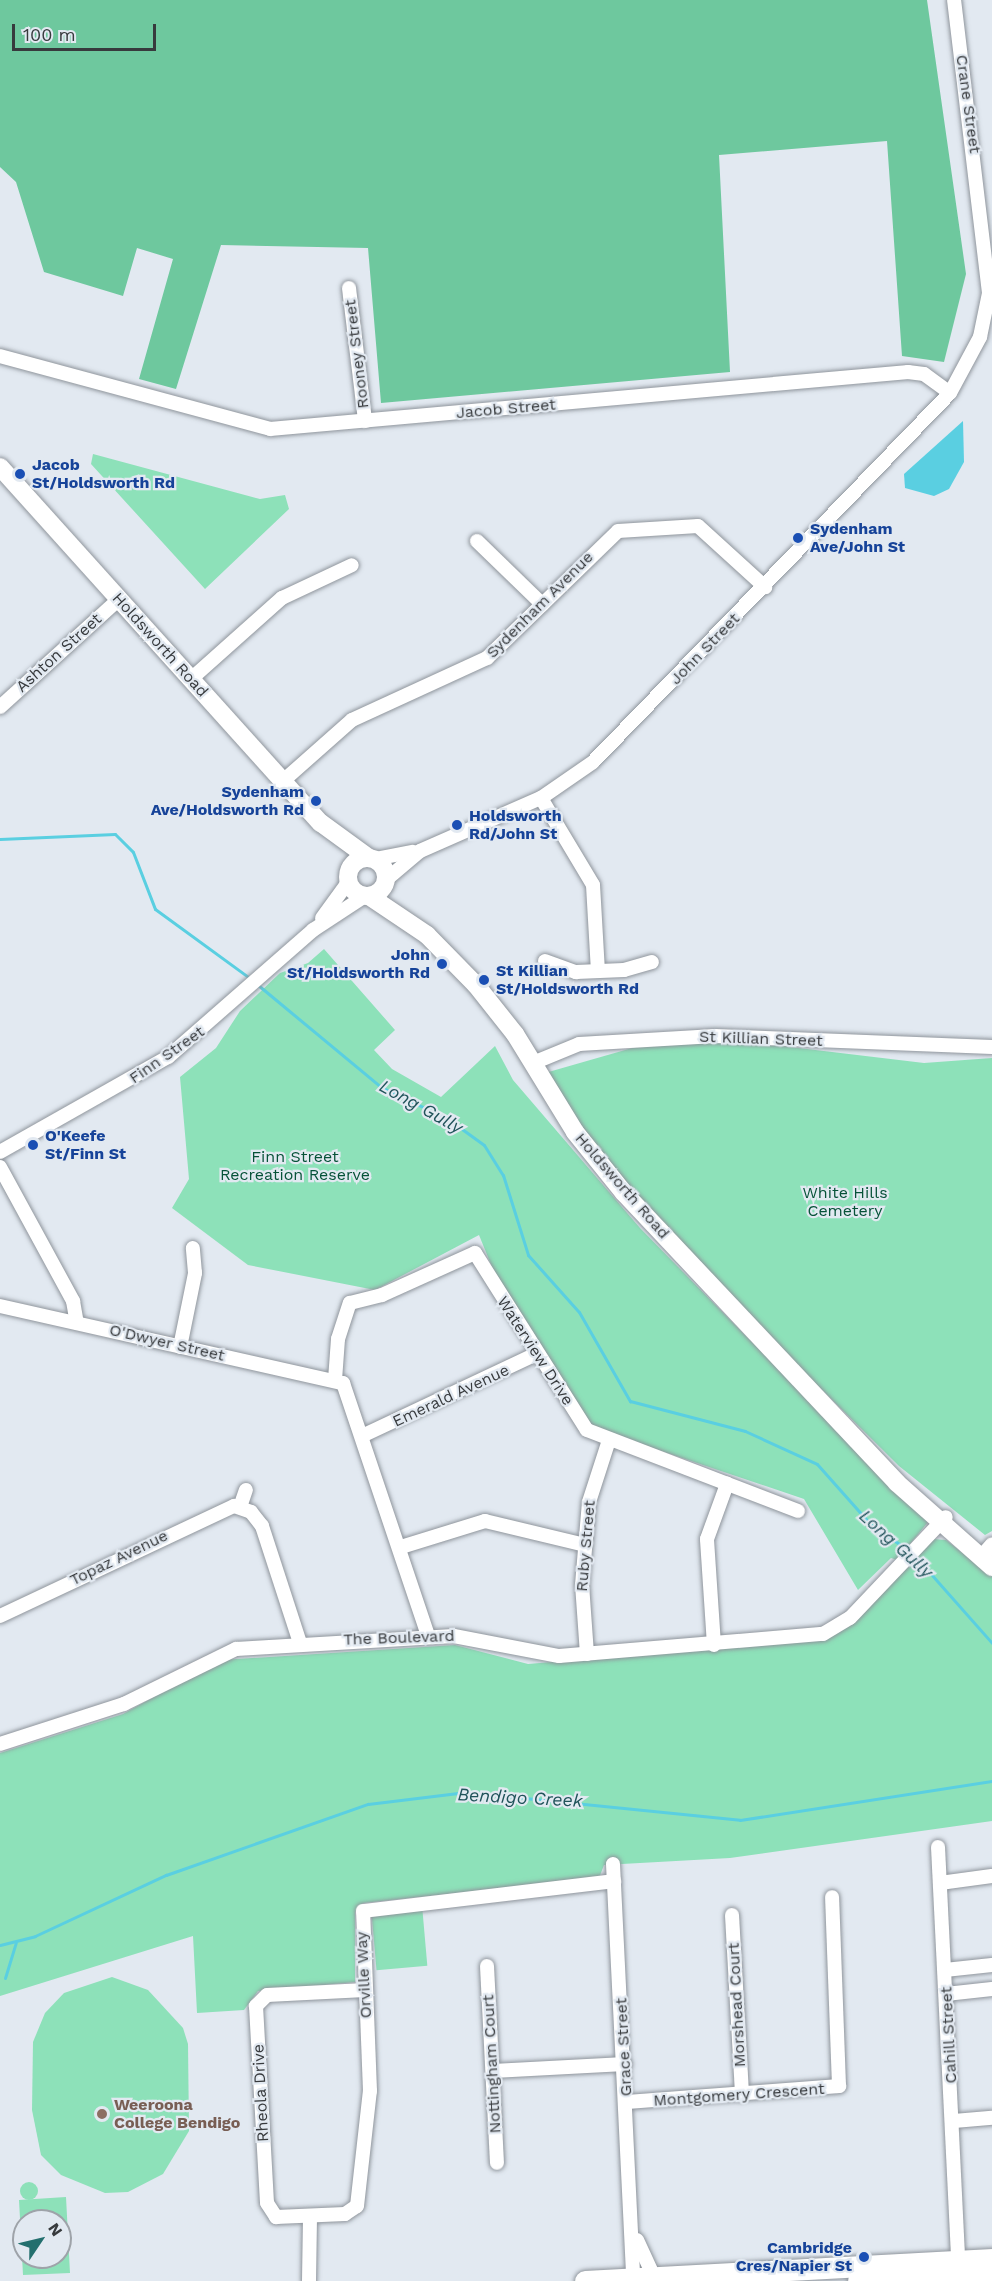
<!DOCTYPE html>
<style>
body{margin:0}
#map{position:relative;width:992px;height:2281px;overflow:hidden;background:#e2e9f1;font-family:"Work Sans",sans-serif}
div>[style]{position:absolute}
.green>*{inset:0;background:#8de1b9;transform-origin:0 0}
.round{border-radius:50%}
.forest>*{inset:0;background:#6ec89e}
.water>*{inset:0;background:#5acfe1}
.stream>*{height:3px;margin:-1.5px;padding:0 1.5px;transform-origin:1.5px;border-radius:1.5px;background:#5acfe1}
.roads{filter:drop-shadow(0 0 2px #8f959c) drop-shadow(0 0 2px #8f959c)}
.minor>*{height:14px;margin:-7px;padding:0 7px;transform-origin:7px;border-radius:7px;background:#fff}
.major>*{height:18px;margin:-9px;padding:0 9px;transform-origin:9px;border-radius:9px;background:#fff}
.major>.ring{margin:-9px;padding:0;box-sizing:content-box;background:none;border:18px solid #fff;border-radius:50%}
.highway>*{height:21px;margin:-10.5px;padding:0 10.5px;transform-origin:10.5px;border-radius:10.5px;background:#fff}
.dots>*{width:16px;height:16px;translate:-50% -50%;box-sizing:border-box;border:3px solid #e2e9f1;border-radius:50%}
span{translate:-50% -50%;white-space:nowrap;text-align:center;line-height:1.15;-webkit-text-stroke:4.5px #e2e9f1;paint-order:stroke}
.street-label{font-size:16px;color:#373a3d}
.transit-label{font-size:16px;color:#164399;font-weight:700}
.left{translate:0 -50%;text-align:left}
.right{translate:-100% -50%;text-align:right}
.park-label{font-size:16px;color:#065238}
.education-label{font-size:16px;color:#785e54;font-weight:700}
.water-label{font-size:18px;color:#20535a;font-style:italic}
.north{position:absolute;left:12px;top:2209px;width:60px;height:60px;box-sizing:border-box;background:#e2e9f1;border:2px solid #9ea3a9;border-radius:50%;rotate:55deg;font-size:16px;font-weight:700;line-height:24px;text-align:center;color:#373a3d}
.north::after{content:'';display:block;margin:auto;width:21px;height:27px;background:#236f6e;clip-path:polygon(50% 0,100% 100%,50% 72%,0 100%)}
.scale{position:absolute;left:12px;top:24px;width:144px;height:27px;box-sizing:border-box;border:3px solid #373a3d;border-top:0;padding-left:8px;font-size:18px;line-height:21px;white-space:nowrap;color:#373a3d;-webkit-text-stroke:4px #e2e9f1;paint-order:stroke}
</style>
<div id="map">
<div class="green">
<div style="clip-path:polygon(93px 454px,260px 499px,285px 495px,289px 509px,205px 589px,91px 464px)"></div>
<div style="clip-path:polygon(324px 949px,395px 1030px,374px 1050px,392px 1069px,441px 1097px,495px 1046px,513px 1080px,640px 1228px,928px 1522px,897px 1560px,891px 1558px,858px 1590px,804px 1499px,593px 1428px,505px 1299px,479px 1235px,375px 1290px,248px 1265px,172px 1208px,189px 1179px,180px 1077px,216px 1048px,240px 1011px,280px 973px,308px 963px)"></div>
<div style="clip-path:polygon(660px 1040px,782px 1046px,924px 1063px,992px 1058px,992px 1531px,985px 1535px,899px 1466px,795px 1363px,596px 1153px,545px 1073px)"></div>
<div style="clip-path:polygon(933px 1539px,946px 1540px,992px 1576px,992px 1821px,730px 1858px,604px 1865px,599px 1878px,363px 1903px,355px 1912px,355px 1982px,258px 1991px,244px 2010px,197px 2013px,193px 1936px,0 1996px,0 1753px,123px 1714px,221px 1660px,455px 1645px,528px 1664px,816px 1640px,909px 1567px)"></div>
<div style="left:422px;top:1905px;width:61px;height:51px;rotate:85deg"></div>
<div style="clip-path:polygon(112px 1977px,148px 1990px,183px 2028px,188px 2044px,189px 2131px,163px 2174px,128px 2192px,105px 2193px,61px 2175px,41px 2155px,32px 2110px,33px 2042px,45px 2013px,64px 1993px)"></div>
<div class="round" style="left:20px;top:2182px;width:18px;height:18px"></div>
<div style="clip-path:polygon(evenodd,66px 2197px,70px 2273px,23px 2275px,19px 2200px,66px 2197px,24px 2221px,60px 2221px,60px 2257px,24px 2257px,24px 2221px)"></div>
</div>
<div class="forest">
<div style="clip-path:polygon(0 0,927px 0,966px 274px,944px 362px,902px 356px,887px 141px,719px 155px,730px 372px,381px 403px,368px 248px,221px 245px,176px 389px,139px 379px,173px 259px,137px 248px,123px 296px,44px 272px,16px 182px,0 167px)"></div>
</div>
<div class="water">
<div style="clip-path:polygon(963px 421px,964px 462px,949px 489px,934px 496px,905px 488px,904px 474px)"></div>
</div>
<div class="stream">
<div style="left:0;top:839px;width:115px;rotate:-2.5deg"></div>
<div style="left:115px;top:834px;width:25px;rotate:45deg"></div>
<div style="left:133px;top:852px;width:61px;rotate:68.9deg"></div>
<div style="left:155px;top:909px;width:119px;rotate:36.1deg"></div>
<div style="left:258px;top:985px;width:160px;rotate:39.7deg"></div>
<div style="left:381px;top:1087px;width:74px;rotate:25.5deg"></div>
<div style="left:448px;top:1119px;width:44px;rotate:35.8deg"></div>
<div style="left:484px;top:1145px;width:36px;rotate:58deg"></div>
<div style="left:503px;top:1175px;width:84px;rotate:72.6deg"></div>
<div style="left:528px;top:1255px;width:76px;rotate:48.2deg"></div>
<div style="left:579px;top:1312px;width:103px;rotate:60.2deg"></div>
<div style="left:630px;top:1401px;width:119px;rotate:14.6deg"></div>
<div style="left:745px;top:1431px;width:79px;rotate:24.6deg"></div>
<div style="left:817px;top:1464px;width:83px;rotate:48.4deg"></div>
<div style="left:872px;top:1526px;width:45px;rotate:33.3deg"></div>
<div style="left:915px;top:1556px;width:116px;rotate:48.5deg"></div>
<div style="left:0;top:1945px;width:36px;rotate:-14deg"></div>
<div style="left:35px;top:1936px;width:145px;rotate:-25deg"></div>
<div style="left:166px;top:1875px;width:214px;rotate:-19.4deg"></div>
<div style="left:368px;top:1804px;width:99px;rotate:-7deg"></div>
<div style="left:466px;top:1792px;width:275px;rotate:5.8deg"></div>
<div style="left:740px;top:1820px;width:255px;rotate:-8.8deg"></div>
<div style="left:5px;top:1978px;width:37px;rotate:-73deg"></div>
</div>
<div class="roads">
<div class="minor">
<div style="left:349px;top:288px;width:134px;rotate:83.1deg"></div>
<div style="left:0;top:356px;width:280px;rotate:15.1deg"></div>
<div style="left:270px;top:429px;width:641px;rotate:-5.11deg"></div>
<div style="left:908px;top:372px;width:16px;rotate:7deg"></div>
<div style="left:924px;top:374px;width:32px;rotate:36deg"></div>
<div style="left:477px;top:541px;width:91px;rotate:44.1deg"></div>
<div style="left:191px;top:679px;width:122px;rotate:-41.7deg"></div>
<div style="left:282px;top:598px;width:77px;rotate:-25.2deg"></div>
<div style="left:0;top:707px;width:161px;rotate:-42.2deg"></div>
<div style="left:283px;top:781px;width:92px;rotate:-41.5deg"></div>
<div style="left:352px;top:720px;width:149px;rotate:-24.7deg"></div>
<div style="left:487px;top:658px;width:182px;rotate:-44.1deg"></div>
<div style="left:618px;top:531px;width:80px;rotate:-3.6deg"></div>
<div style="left:698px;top:526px;width:91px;rotate:42.3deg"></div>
<div style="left:541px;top:798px;width:101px;rotate:59.1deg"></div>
<div style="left:593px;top:885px;width:86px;rotate:86.7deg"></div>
<div style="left:375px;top:859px;width:38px;rotate:-11deg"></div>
<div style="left:387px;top:879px;width:43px;rotate:-40.3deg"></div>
<div style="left:420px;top:851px;width:132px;rotate:-23.7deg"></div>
<div style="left:541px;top:798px;width:63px;rotate:-34.7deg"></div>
<div style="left:593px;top:762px;width:513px;rotate:-45.95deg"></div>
<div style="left:950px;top:393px;width:64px;rotate:-61.8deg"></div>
<div style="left:980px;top:337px;width:45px;rotate:-78.4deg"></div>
<div style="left:989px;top:293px;width:295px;rotate:-96.8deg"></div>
<div style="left:322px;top:918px;width:46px;rotate:-53.9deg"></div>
<div style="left:545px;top:961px;width:33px;rotate:20deg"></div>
<div style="left:576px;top:972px;width:48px;rotate:-2.4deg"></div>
<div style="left:624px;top:970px;width:29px;rotate:-16deg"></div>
<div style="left:533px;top:1063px;width:50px;rotate:-22.4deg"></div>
<div style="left:579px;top:1044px;width:136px;rotate:-3.4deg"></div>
<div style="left:715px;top:1036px;width:277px;rotate:2.3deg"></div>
<div style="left:0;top:1152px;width:193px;rotate:-29.5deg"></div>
<div style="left:168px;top:1057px;width:193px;rotate:-41.2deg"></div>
<div style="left:313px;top:930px;width:62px;rotate:-33.2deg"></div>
<div style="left:0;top:1167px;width:153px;rotate:61.4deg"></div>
<div style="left:73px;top:1301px;width:22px;rotate:80deg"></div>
<div style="left:0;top:1306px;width:352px;rotate:12.7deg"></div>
<div style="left:343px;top:1383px;width:267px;rotate:71.4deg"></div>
<div style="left:180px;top:1347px;width:76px;rotate:-78.5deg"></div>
<div style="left:195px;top:1273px;width:25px;rotate:-95deg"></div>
<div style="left:335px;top:1380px;width:41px;rotate:-85.8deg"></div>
<div style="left:338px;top:1339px;width:38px;rotate:-72deg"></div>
<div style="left:350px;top:1303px;width:33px;rotate:-14deg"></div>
<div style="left:382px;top:1295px;width:102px;rotate:-24.3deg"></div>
<div style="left:475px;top:1253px;width:209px;rotate:57.7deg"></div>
<div style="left:587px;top:1430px;width:226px;rotate:21deg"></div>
<div style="left:364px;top:1435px;width:190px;rotate:-25.2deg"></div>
<div style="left:240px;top:1507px;width:18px;rotate:-71deg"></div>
<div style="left:401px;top:1547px;width:88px;rotate:-17.2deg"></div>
<div style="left:485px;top:1521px;width:103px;rotate:13.5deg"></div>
<div style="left:980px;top:1558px;width:18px;rotate:-49deg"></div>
<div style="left:0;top:1616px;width:259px;rotate:-25.2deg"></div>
<div style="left:234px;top:1506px;width:18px;rotate:19deg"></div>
<div style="left:251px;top:1512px;width:18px;rotate:52deg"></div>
<div style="left:262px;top:1526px;width:123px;rotate:72deg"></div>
<div style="left:714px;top:1645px;width:106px;rotate:-93.8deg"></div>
<div style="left:707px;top:1539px;width:59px;rotate:-70deg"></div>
<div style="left:587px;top:1654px;width:69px;rotate:-94.1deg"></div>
<div style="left:582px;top:1585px;width:83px;rotate:-85.2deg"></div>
<div style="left:589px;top:1502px;width:65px;rotate:-72.1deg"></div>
<div style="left:0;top:1744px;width:130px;rotate:-17.9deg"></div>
<div style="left:124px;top:1704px;width:125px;rotate:-26.2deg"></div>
<div style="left:236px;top:1649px;width:218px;rotate:-3.4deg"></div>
<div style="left:454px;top:1636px;width:107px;rotate:10.8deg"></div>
<div style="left:559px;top:1656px;width:265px;rotate:-4.8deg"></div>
<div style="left:823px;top:1634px;width:31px;rotate:-31deg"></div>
<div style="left:850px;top:1618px;width:139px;rotate:-46.5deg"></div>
<div style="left:938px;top:1847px;width:414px;rotate:87.2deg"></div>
<div style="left:613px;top:1864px;width:415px;rotate:87.2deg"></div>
<div style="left:940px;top:1883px;width:52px;rotate:-7.7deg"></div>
<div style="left:732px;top:1915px;width:180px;rotate:86.8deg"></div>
<div style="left:487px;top:1966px;width:197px;rotate:87.1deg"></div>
<div style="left:945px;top:1970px;width:47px;rotate:-6.1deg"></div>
<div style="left:365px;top:1990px;width:98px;rotate:177.1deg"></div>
<div style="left:267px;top:1995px;width:16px;rotate:135deg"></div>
<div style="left:256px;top:2006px;width:197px;rotate:86.8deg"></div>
<div style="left:267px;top:2203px;width:17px;rotate:57deg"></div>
<div style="left:276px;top:2217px;width:69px;rotate:-2.5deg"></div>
<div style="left:345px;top:2214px;width:14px;rotate:-34deg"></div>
<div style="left:357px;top:2206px;width:116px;rotate:-83.6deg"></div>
<div style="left:370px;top:2091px;width:180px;rotate:-92.2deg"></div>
<div style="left:363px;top:1911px;width:253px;rotate:-6.8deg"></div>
<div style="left:946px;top:1994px;width:46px;rotate:-6.2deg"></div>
<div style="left:493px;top:2071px;width:132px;rotate:-3deg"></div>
<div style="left:627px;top:2102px;width:213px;rotate:-4.3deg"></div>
<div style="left:839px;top:2086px;width:189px;rotate:-92.1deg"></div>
<div style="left:954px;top:2121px;width:38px;rotate:-5deg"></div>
<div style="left:637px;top:2240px;width:41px;rotate:65.3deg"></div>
<div style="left:309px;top:2281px;width:64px;rotate:-89.1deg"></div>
</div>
<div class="major">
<div style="left:0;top:467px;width:479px;rotate:48deg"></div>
<div style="left:321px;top:823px;width:59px;rotate:36.1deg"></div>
<div class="ring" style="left:348px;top:858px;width:20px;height:20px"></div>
<div style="left:369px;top:896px;width:70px;rotate:33.9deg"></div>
<div style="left:427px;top:935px;width:70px;rotate:45.6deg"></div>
<div style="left:476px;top:985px;width:63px;rotate:51.5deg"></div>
<div style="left:515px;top:1034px;width:115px;rotate:58.5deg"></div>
<div style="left:575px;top:1132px;width:78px;rotate:51.2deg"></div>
<div style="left:624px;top:1193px;width:398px;rotate:46.7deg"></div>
<div style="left:897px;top:1483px;width:127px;rotate:41.5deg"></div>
</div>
<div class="highway">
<div style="left:585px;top:2281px;width:408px;rotate:-3.1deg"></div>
<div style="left:858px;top:2281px;width:134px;rotate:-3deg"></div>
</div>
</div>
<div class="dots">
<div style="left:20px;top:474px;background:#1a4fb4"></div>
<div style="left:798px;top:538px;background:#1a4fb4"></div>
<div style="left:316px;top:801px;background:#1a4fb4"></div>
<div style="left:457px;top:825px;background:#1a4fb4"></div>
<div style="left:442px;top:964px;background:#1a4fb4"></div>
<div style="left:484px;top:980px;background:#1a4fb4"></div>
<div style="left:33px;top:1145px;background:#1a4fb4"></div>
<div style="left:102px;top:2114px;background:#8d6e63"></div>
<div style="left:864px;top:2257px;background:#1a4fb4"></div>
</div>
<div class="street-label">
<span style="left:968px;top:104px;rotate:82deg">Crane Street</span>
<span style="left:357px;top:354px;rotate:-97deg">Rooney Street</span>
<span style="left:506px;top:409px;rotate:-5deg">Jacob Street</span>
<span style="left:540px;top:605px;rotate:-45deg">Sydenham Avenue</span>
<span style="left:160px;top:645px;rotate:48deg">Holdsworth Road</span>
<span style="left:705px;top:649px;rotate:-46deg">John Street</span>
<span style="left:59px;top:653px;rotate:-42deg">Ashton Street</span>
<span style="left:761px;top:1039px;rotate:2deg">St Killian Street</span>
<span style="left:167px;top:1055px;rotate:-35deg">Finn Street</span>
<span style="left:622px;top:1186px;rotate:49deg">Holdsworth Road</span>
<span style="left:167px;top:1343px;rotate:13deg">O'Dwyer Street</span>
<span style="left:535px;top:1351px;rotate:57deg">Waterview Drive</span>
<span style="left:451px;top:1396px;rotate:-25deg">Emerald Avenue</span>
<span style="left:586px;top:1546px;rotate:-85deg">Ruby Street</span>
<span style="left:119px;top:1558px;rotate:-26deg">Topaz Avenue</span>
<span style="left:399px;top:1638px;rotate:-2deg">The Boulevard</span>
<span style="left:364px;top:1975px;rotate:-93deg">Orville Way</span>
<span style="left:737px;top:2005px;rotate:-93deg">Morshead Court</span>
<span style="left:949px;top:2035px;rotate:-93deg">Cahill Street</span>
<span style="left:624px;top:2047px;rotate:-93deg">Grace Street</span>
<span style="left:492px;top:2064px;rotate:-93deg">Nottingham Court</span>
<span style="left:261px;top:2093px;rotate:-93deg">Rheola Drive</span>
<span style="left:739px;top:2095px;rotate:-4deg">Montgomery Crescent</span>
</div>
<div class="transit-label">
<span class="left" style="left:32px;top:474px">Jacob<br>St/Holdsworth Rd</span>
<span class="left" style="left:810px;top:538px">Sydenham<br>Ave/John St</span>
<span class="right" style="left:304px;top:801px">Sydenham<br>Ave/Holdsworth Rd</span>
<span class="left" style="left:469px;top:825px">Holdsworth<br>Rd/John St</span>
<span class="right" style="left:430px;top:964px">John<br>St/Holdsworth Rd</span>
<span class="left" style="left:496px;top:980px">St Killian<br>St/Holdsworth Rd</span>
<span class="left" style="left:45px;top:1145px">O'Keefe<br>St/Finn St</span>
<span class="right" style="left:852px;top:2257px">Cambridge<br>Cres/Napier St</span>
</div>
<div class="park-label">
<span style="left:295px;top:1166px">Finn Street<br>Recreation Reserve</span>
<span style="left:845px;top:1202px">White Hills<br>Cemetery</span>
</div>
<div class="education-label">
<span class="left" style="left:114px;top:2114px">Weeroona<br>College Bendigo</span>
</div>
<div class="water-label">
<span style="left:421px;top:1107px;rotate:29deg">Long Gully</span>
<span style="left:896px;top:1544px;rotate:42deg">Long Gully</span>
<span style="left:520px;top:1798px;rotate:3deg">Bendigo Creek</span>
</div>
<div class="north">N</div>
<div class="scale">100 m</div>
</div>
